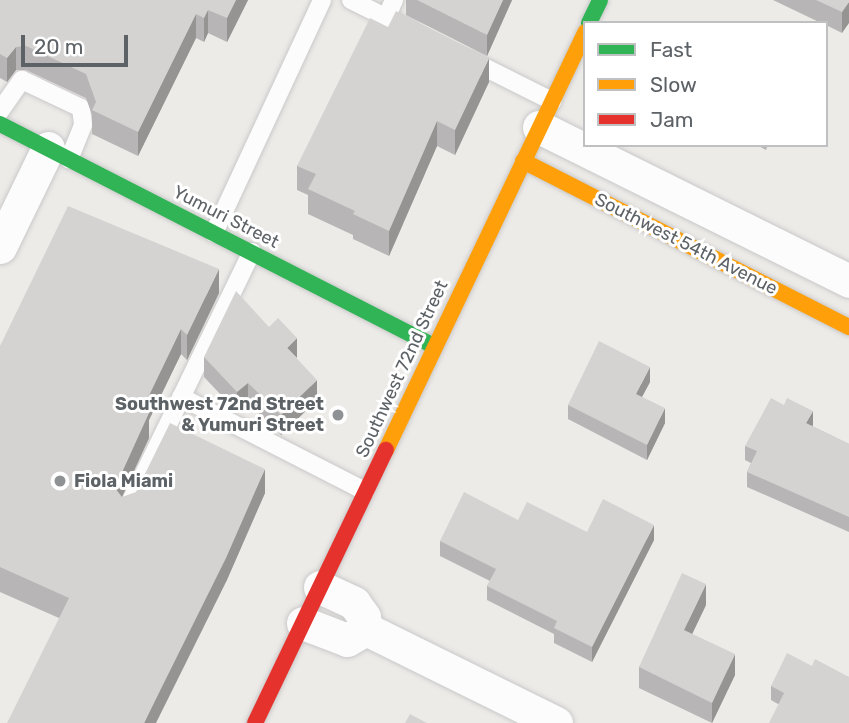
<!DOCTYPE html>
<style>
body{margin:0}
#map{position:relative;width:849px;height:723px;overflow:hidden;background:#edebe8;font-family:Rubik,sans-serif}
div>[style]{position:absolute}
.roads{filter:drop-shadow(0 0 2px #c9c9c9) drop-shadow(0 0 2px #c9c9c9)}
.lane>*{height:18px;margin:-9px;padding:0 9px;transform-origin:9px;border-radius:9px;background:#fcfcfc}
.street>*{height:33px;margin:-16.5px;padding:0 16.5px;transform-origin:16.5px;border-radius:16.5px;background:#fcfcfc}
.fast>*{height:16px;margin:-8px;padding:0 8px;transform-origin:8px;border-radius:8px;background:#30b455}
.slow>*{height:16px;margin:-8px;padding:0 8px;transform-origin:8px;border-radius:8px;background:#ff9f0a}
.jam>*{height:16px;margin:-8px;padding:0 8px;transform-origin:8px;border-radius:8px;background:#e5322d}
.wall>*{inset:0;background:#b7b5b5}
.shaded-wall>*{inset:0;background:#959493}
.building>*{inset:0;background:#d5d3d2}
.dots>*{width:19px;height:19px;translate:-50% -50%;box-sizing:border-box;border:4px solid #fff;border-radius:50%}
span{translate:-50% -50%;white-space:nowrap;text-align:center;line-height:1.15;-webkit-text-stroke:6px #fff;paint-order:stroke}
.street-label{font-size:18px;color:#5d6266}
.poi-label{font-size:18px;color:#5d6266;font-weight:700}
.right{translate:-100% -50%;text-align:right}
.left{translate:0 -50%;text-align:left}
.legend{position:absolute;left:583px;top:21px;width:245px;height:126px;box-sizing:border-box;background:#fff;border:2px solid #bec0c2;margin:0;padding:9px 12px;list-style:none;font-size:21px;color:#5d6266}
.legend li{display:flex;align-items:center;gap:14px;height:35px}
.legend b{width:35px;border:2px solid #bec0c2}
.scale{position:absolute;left:21px;top:35px;width:107px;height:32px;box-sizing:border-box;border:4px solid #5d6266;border-top:0;padding-left:9px;font-size:21px;line-height:24px;white-space:nowrap;color:#5d6266;-webkit-text-stroke:5px #fff;paint-order:stroke}
</style>
<div id="map">
<div class="roads">
<div class="lane">
<div style="left:351px;top:0;width:67px;rotate:26.6deg"></div>
<div style="left:386px;top:18px;width:20px;rotate:-66deg"></div>
<div style="left:470px;top:60px;width:92px;rotate:26.6deg"></div>
<div style="left:0;top:111px;width:38px;rotate:-55deg"></div>
<div style="left:22px;top:80px;width:65px;rotate:25.4deg"></div>
<div style="left:81px;top:108px;width:17px;rotate:83deg"></div>
<div style="left:83px;top:125px;width:37px;rotate:112deg"></div>
<div style="left:214px;top:233px;width:257px;rotate:-65.1deg"></div>
<div style="left:181px;top:397px;width:207px;rotate:27.1deg"></div>
<div style="left:126px;top:511px;width:288px;rotate:-64.1deg"></div>
</div>
<div class="street">
<div style="left:539px;top:127px;width:346px;rotate:26.4deg"></div>
<div style="left:0;top:247px;width:110px;rotate:-64.1deg"></div>
<div style="left:320px;top:587px;width:38px;rotate:25deg"></div>
<div style="left:354px;top:603px;width:17px;rotate:54deg"></div>
<div style="left:364px;top:617px;width:12px;rotate:81deg"></div>
<div style="left:303px;top:623px;width:47px;rotate:21.1deg"></div>
<div style="left:347px;top:640px;width:22px;rotate:-30deg"></div>
<div style="left:366px;top:629px;width:212px;rotate:26.3deg"></div>
</div>
<div class="fast">
<div style="left:589px;top:23px;width:25px;rotate:-64deg"></div>
<div style="left:0;top:124px;width:487px;rotate:27.1deg"></div>
</div>
<div class="slow">
<div style="left:523px;top:161px;width:366px;rotate:27deg"></div>
<div style="left:386px;top:450px;width:463px;rotate:-64.5deg"></div>
</div>
<div class="jam">
<div style="left:255px;top:723px;width:303px;rotate:-64.4deg"></div>
</div>
</div>
<div class="wall">
<div style="clip-path:polygon(0 0,248px 0,227px 42px,208px 33px,204px 42px,196px 38px,138px 156px,92px 134px,92px 115px,86px 98px,26px 70px,16px 70px,7px 82px,0 78px)"></div>
<div style="clip-path:polygon(406px 0,512px 0,487px 56px,406px 15px)"></div>
<div style="clip-path:polygon(773px 0,849px 0,842px 33px,826px 25px,826px 23px,821px 23px)"></div>
<div style="clip-path:polygon(388px 27px,489px 82px,455px 155px,437px 146px,389px 256px,353px 239px,353px 235px,308px 214px,308px 195px,297px 190px,297px 166px)"></div>
<div style="clip-path:polygon(757px 145px,768px 145px,766px 150px)"></div>
<div style="clip-path:polygon(219px 293px,187px 360px,181px 354px,149px 420px,149px 438px,122px 497px,265px 493px,226px 582px,59px 618px,0 592px,0 346px)"></div>
<div style="clip-path:polygon(204px 357px,297px 359px,317px 400px,281px 435px,248px 403px,237px 412px,204px 377px)"></div>
<div style="clip-path:polygon(650px 382px,642px 397px,665px 423px,647px 460px,568px 419px,568px 405px)"></div>
<div style="clip-path:polygon(812px 426px,849px 444px,849px 532px,747px 487px,747px 472px,751px 463px,745px 460px,745px 446px)"></div>
<div style="clip-path:polygon(518px 520px,587px 532px,654px 540px,592px 662px,554px 643px,554px 634px,487px 600px,487px 586px,490px 581px,440px 556px,440px 541px)"></div>
<div style="clip-path:polygon(706px 605px,692px 634px,735px 675px,712px 723px,639px 688px,639px 667px)"></div>
<div style="clip-path:polygon(812px 666px,849px 677px,778px 704px,771px 700px,771px 686px)"></div>
</div>
<div class="shaded-wall">
<div style="clip-path:polygon(236px 0,248px 0,227px 42px,227px 18px)"></div>
<div style="clip-path:polygon(503px 0,512px 0,487px 56px,487px 35px)"></div>
<div style="clip-path:polygon(849px 2px,849px 23px,842px 33px,842px 12px)"></div>
<div style="clip-path:polygon(208px 10px,208px 33px,204px 42px,204px 18px)"></div>
<div style="clip-path:polygon(196px 14px,196px 38px,138px 156px,138px 132px)"></div>
<div style="clip-path:polygon(16px 47px,16px 70px,7px 82px,7px 58px)"></div>
<div style="clip-path:polygon(489px 58px,489px 82px,455px 155px,455px 130px)"></div>
<div style="clip-path:polygon(437px 121px,437px 146px,389px 256px,389px 231px)"></div>
<div style="clip-path:polygon(219px 269px,219px 293px,187px 360px,187px 335px)"></div>
<div style="clip-path:polygon(181px 329px,181px 354px,149px 420px,149px 438px,115px 512px,115px 488px,142px 410px)"></div>
<div style="clip-path:polygon(297px 338px,297px 358px,287px 348px)"></div>
<div style="clip-path:polygon(650px 367px,650px 382px,636px 408px,636px 394px)"></div>
<div style="clip-path:polygon(317px 380px,317px 400px,281px 435px,281px 415px)"></div>
<div style="clip-path:polygon(248px 383px,248px 403px,237px 412px,237px 392px)"></div>
<div style="clip-path:polygon(665px 408px,665px 423px,647px 460px,647px 445px)"></div>
<div style="clip-path:polygon(813px 411px,813px 425px,806px 438px,806px 423px)"></div>
<div style="clip-path:polygon(265px 469px,265px 493px,226px 582px,156px 723px,144px 723px)"></div>
<div style="clip-path:polygon(654px 525px,654px 540px,592px 662px,592px 647px)"></div>
<div style="clip-path:polygon(706px 584px,706px 605px,684px 651px,684px 630px)"></div>
<div style="clip-path:polygon(735px 654px,735px 675px,712px 723px,712px 703px)"></div>
</div>
<div class="building">
<div style="clip-path:polygon(0 0,236px 0,227px 18px,208px 10px,204px 18px,196px 14px,138px 132px,92px 110px,96px 102px,86px 74px,26px 46px,16px 47px,7px 58px,0 54px)"></div>
<div style="clip-path:polygon(417px 0,503px 0,487px 35px)"></div>
<div style="clip-path:polygon(816px 0,849px 0,849px 2px,842px 12px)"></div>
<div style="clip-path:polygon(396px 11px,489px 58px,455px 130px,437px 121px,389px 231px,353px 214px,355px 211px,308px 189px,316px 174px,297px 166px,370px 18px,388px 27px)"></div>
<div style="clip-path:polygon(68px 206px,219px 269px,187px 335px,181px 329px,142px 410px,149px 413px,115px 488px,122px 497px,136px 492px,170px 423px,265px 469px,226px 558px,144px 723px,7px 723px,69px 598px,0 567px,0 346px)"></div>
<div style="clip-path:polygon(236px 291px,269px 327px,278px 318px,297px 338px,287px 348px,317px 380px,281px 415px,248px 383px,237px 392px,204px 357px)"></div>
<div style="clip-path:polygon(599px 341px,650px 367px,636px 394px,665px 408px,647px 445px,568px 405px)"></div>
<div style="clip-path:polygon(771px 398px,784px 405px,787px 398px,813px 411px,806px 423px,849px 444px,849px 517px,747px 472px,757px 451px,745px 446px)"></div>
<div style="clip-path:polygon(464px 492px,518px 520px,527px 502px,587px 532px,603px 499px,654px 525px,592px 647px,554px 628px,557px 621px,487px 586px,496px 569px,440px 541px)"></div>
<div style="clip-path:polygon(682px 573px,706px 584px,684px 630px,735px 654px,712px 703px,639px 667px)"></div>
<div style="clip-path:polygon(787px 653px,812px 666px,815px 659px,849px 677px,849px 723px,769px 723px,784px 693px,771px 686px)"></div>
<div style="clip-path:polygon(410px 714px,427px 723px,405px 723px)"></div>
</div>
<div class="dots">
<div style="left:338px;top:415px;background:#8f9294"></div>
<div style="left:60px;top:481px;background:#8f9294"></div>
</div>
<div class="street-label">
<span style="left:226px;top:217px;rotate:27deg">Yumuri Street</span>
<span style="left:686px;top:244px;rotate:27deg">Southwest 54th Avenue</span>
<span style="left:402px;top:369px;rotate:-65deg">Southwest 72nd Street</span>
</div>
<div class="poi-label">
<span class="right" style="left:324px;top:415px">Southwest 72nd Street<br>&amp; Yumuri Street</span>
<span class="left" style="left:74px;top:481px">Fiola Miami</span>
</div>
<ul class="legend">
<li><b style="height:9px;background:#30b455"></b>Fast</li>
<li><b style="height:9px;background:#ff9f0a"></b>Slow</li>
<li><b style="height:9px;background:#e5322d"></b>Jam</li>
</ul>
<div class="scale">20 m</div>
</div>
